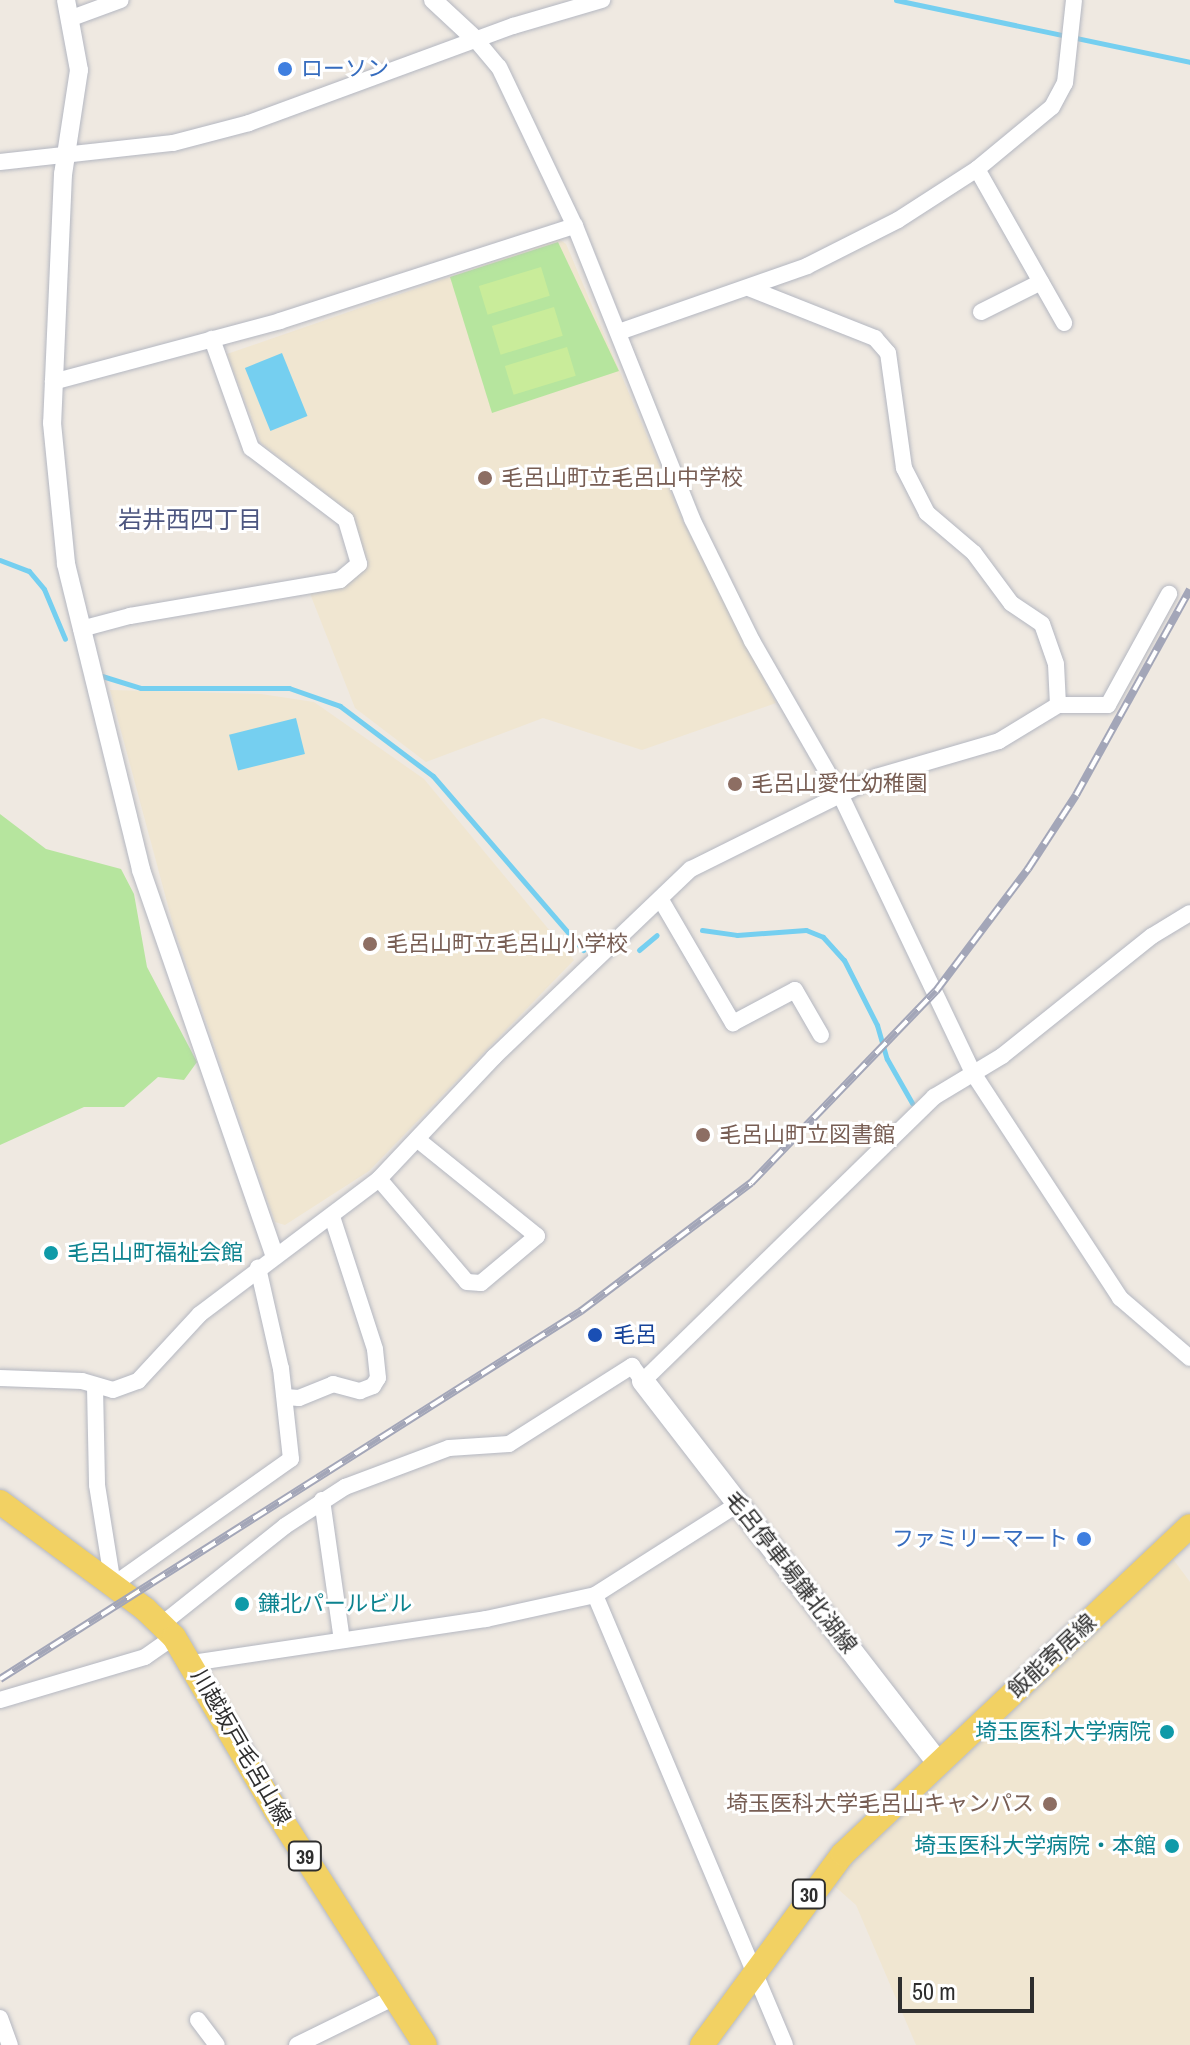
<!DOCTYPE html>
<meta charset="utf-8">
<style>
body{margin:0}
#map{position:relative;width:1190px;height:2045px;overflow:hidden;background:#efe9e1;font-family:"Archivo Narrow","Noto Sans JP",sans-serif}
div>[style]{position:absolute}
.education>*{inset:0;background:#f0e6d1}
.green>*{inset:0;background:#b6e59e}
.pitch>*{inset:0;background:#c9ec9a;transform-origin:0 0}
.water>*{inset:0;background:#75cff0;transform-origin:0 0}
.stream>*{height:5px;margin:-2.5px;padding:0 2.5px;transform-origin:2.5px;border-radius:2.5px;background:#75cff0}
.roads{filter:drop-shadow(0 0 2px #b4b7c1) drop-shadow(0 0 2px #b4b7c1)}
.minor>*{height:16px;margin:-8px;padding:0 8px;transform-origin:8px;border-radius:8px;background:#fff}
.tertiary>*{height:18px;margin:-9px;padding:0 9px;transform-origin:9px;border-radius:9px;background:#fff}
.secondary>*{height:22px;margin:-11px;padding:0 11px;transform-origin:11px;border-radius:11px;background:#fff}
.primary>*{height:24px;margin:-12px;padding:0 12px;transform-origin:12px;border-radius:12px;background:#f2d163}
.rail>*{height:8px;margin-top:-4px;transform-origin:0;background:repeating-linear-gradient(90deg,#fff 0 15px,#a3a6b8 0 30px);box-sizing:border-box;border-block:2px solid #a3a6b8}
.dots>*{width:22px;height:22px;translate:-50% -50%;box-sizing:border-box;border:4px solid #fff;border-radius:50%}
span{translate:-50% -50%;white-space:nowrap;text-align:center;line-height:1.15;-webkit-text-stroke:6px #fff;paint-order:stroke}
.shield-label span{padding:2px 6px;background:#fff;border:2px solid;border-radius:6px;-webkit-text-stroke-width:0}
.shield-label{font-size:20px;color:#2e2e2e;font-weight:700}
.shop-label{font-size:22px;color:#366cbe}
.left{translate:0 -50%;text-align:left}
.right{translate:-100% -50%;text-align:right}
.education-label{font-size:22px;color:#785e54}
.culture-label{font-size:22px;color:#0d838f}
.transit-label{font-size:22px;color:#164399}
.street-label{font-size:22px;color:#2e2e2e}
.neighbourhood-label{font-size:24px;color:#4d5680}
.scale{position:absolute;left:898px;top:1977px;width:136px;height:36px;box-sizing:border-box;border:4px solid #2e2e2e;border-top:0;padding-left:10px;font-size:24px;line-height:28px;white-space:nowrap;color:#2e2e2e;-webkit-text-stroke:6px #fff;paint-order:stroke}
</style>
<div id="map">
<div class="education">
<div style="clip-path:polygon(559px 239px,566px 244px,683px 521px,776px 703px,642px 750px,543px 718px,426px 762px,355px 708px,309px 591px,343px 586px,368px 563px,350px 513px,261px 443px,227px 354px)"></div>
<div style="clip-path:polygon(110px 690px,261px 694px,314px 702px,424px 779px,574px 960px,369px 1171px,285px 1225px,275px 1222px,174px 928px)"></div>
<div style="clip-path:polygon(1173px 1559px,1190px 1582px,1190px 2045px,916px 2045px,856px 1905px,831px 1883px)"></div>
</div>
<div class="green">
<div style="clip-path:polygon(558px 242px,619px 371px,492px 413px,450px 277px)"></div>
<div style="clip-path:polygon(0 814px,46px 849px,121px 869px,134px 894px,147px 967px,197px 1062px,184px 1080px,158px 1077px,124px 1107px,84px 1107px,0 1145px)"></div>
</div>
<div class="pitch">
<div style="left:541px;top:267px;width:30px;height:65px;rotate:73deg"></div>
<div style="left:554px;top:307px;width:30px;height:65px;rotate:73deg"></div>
<div style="left:567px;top:347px;width:30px;height:65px;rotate:73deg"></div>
</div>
<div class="water">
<div style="left:282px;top:353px;width:68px;height:40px;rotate:68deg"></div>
<div style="left:296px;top:718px;width:37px;height:69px;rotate:76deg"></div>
</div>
<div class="stream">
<div style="left:896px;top:0;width:300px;rotate:11.9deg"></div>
<div style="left:0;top:560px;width:31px;rotate:21deg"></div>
<div style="left:29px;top:571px;width:23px;rotate:50deg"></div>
<div style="left:44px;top:589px;width:54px;rotate:67.2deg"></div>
<div style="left:102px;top:676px;width:41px;rotate:17.1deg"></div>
<div style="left:141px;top:688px;width:148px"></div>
<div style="left:289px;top:688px;width:54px;rotate:19.4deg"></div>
<div style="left:340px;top:706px;width:116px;rotate:37deg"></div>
<div style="left:433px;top:776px;width:230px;rotate:49.2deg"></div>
<div style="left:702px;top:930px;width:35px;rotate:8deg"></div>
<div style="left:737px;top:935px;width:69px;rotate:-4.1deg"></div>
<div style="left:806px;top:930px;width:18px;rotate:22deg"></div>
<div style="left:823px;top:937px;width:31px;rotate:48deg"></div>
<div style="left:844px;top:960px;width:73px;rotate:63.1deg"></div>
<div style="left:877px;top:1025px;width:35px;rotate:74deg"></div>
<div style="left:887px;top:1059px;width:51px;rotate:60.4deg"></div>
<div style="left:639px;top:950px;width:23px;rotate:-40deg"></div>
</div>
<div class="roads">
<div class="minor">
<div style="left:69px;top:19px;width:55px;rotate:-20.1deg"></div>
<div style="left:476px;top:40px;width:35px;rotate:50deg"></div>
<div style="left:499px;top:67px;width:176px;rotate:64.5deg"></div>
<div style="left:575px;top:226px;width:315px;rotate:68.2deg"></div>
<div style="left:692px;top:519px;width:136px;rotate:63.8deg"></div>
<div style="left:752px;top:641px;width:177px;rotate:60.1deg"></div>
<div style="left:840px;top:794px;width:309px;rotate:64.5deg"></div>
<div style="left:973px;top:1073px;width:269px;rotate:56.8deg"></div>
<div style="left:1120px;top:1298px;width:92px;rotate:40.6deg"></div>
<div style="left:0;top:162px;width:174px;rotate:-6.3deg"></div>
<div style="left:173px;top:143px;width:79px;rotate:-14.7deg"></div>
<div style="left:249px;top:123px;width:281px;rotate:-20.2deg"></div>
<div style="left:513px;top:26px;width:93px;rotate:-16.3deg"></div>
<div style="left:977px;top:169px;width:177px;rotate:60.5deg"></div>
<div style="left:981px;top:312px;width:67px;rotate:-26.6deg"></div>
<div style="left:619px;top:332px;width:199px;rotate:-19.3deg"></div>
<div style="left:807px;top:266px;width:102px;rotate:-26.8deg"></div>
<div style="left:898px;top:220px;width:94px;rotate:-32.8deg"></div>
<div style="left:977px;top:169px;width:97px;rotate:-39.6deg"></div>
<div style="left:1052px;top:107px;width:27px;rotate:-62deg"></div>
<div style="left:1065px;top:83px;width:83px;rotate:-83.8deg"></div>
<div style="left:53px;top:382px;width:235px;rotate:-15deg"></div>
<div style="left:280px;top:321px;width:310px;rotate:-17.9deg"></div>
<div style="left:81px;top:629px;width:51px;rotate:-14.9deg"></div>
<div style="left:130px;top:616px;width:213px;rotate:-9.7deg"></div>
<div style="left:340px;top:580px;width:25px;rotate:-40deg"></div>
<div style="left:359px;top:564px;width:46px;rotate:-106.5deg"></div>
<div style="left:346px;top:520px;width:119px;rotate:-142.8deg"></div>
<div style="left:251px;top:448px;width:116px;rotate:-109.7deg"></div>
<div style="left:1058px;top:705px;width:50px"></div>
<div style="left:1108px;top:705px;width:127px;rotate:-61.2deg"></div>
<div style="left:661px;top:900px;width:143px;rotate:59.7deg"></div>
<div style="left:733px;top:1023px;width:70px;rotate:-28deg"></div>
<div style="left:795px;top:990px;width:52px;rotate:60deg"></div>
<div style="left:379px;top:1179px;width:135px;rotate:49.5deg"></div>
<div style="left:467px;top:1282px;width:14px;rotate:4deg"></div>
<div style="left:481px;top:1283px;width:73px;rotate:-40deg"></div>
<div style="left:537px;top:1236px;width:154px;rotate:-141.1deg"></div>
<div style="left:0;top:1378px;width:82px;rotate:2.1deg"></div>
<div style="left:82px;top:1381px;width:32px;rotate:16deg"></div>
<div style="left:113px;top:1390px;width:27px;rotate:-20deg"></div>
<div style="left:138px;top:1381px;width:91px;rotate:-47.2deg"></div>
<div style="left:200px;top:1314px;width:224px;rotate:-37deg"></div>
<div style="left:379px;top:1179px;width:168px;rotate:-46.7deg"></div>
<div style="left:494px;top:1057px;width:272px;rotate:-43.7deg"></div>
<div style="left:691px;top:869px;width:207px;rotate:-26.4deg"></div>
<div style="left:876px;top:777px;width:128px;rotate:-16.3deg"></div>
<div style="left:999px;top:741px;width:69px;rotate:-31.4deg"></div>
<div style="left:1058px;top:705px;width:41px;rotate:-92.8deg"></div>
<div style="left:1056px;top:664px;width:42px;rotate:-109.3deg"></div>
<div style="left:1042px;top:624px;width:37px;rotate:-146deg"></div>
<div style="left:1011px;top:603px;width:62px;rotate:-126.5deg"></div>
<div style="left:974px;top:553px;width:62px;rotate:-139.6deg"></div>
<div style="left:927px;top:513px;width:51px;rotate:-117.1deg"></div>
<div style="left:904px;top:468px;width:116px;rotate:-97.9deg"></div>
<div style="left:888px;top:353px;width:20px;rotate:-131deg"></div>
<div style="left:875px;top:338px;width:136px;rotate:-158.4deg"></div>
<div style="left:95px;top:1387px;width:98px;rotate:88.8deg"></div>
<div style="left:97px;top:1485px;width:101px;rotate:80.9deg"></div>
<div style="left:113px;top:1585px;width:218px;rotate:-35.3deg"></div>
<div style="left:291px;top:1459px;width:91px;rotate:-96.3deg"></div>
<div style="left:281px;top:1369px;width:104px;rotate:-102.8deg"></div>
<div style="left:285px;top:1397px;width:14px;rotate:4deg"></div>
<div style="left:299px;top:1398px;width:37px;rotate:-22deg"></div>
<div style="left:333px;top:1384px;width:28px;rotate:15deg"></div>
<div style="left:360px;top:1391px;width:14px;rotate:-21deg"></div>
<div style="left:373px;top:1386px;width:9px;rotate:-58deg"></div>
<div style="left:378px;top:1378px;width:29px;rotate:-96deg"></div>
<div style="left:375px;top:1349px;width:139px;rotate:-108deg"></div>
<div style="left:322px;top:1500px;width:141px;rotate:81.9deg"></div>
<div style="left:595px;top:1595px;width:488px;rotate:67.1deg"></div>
<div style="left:162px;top:1624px;width:157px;rotate:-38.5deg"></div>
<div style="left:285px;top:1526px;width:72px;rotate:-33deg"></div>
<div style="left:345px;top:1487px;width:111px;rotate:-20.6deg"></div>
<div style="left:449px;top:1448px;width:60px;rotate:-3.8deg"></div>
<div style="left:509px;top:1444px;width:146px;rotate:-32.4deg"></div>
<div style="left:632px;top:1366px;width:19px;rotate:54deg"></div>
<div style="left:643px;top:1381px;width:407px;rotate:-44.3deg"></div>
<div style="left:934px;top:1097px;width:79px;rotate:-31.1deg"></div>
<div style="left:1002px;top:1056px;width:192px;rotate:-38.7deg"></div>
<div style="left:1152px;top:936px;width:44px;rotate:-31.2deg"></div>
<div style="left:192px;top:1663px;width:297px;rotate:-8.5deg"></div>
<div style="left:486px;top:1619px;width:112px;rotate:-12.4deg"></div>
<div style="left:595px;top:1595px;width:169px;rotate:-32.5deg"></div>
<div style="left:0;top:1700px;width:151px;rotate:-16.5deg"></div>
<div style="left:145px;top:1657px;width:35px;rotate:-35deg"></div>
<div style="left:0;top:2018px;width:29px;rotate:70deg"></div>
<div style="left:198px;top:2020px;width:31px;rotate:53deg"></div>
<div style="left:297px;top:2045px;width:109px;rotate:-26.1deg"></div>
</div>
<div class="tertiary">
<div style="left:66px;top:0;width:71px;rotate:79.5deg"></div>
<div style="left:79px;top:70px;width:105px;rotate:98.7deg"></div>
<div style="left:63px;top:174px;width:249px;rotate:92.5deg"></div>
<div style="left:52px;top:423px;width:142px;rotate:84.3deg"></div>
<div style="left:66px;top:564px;width:315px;rotate:76.2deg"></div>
<div style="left:141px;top:870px;width:406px;rotate:70.9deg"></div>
<div style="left:433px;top:0;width:59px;rotate:42.9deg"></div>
</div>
<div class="secondary">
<div style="left:643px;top:1381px;width:483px;rotate:52.3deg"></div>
</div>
<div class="primary">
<div style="left:0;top:1502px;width:180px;rotate:36.4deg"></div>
<div style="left:145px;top:1609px;width:40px;rotate:44deg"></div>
<div style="left:174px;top:1637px;width:202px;rotate:59.6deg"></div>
<div style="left:276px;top:1811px;width:277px;rotate:57.5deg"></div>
<div style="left:702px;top:2045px;width:237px;rotate:-53.6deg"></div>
<div style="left:843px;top:1854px;width:477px;rotate:-43.4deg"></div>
</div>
</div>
<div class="rail">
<div style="left:0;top:1679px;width:688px;rotate:-32.35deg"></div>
<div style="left:581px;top:1311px;width:213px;rotate:-37deg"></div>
<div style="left:751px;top:1183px;width:267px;rotate:-46.1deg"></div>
<div style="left:936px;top:991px;width:153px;rotate:-53deg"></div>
<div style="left:1028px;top:869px;width:88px;rotate:-57deg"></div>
<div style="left:1076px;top:795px;width:235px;rotate:-61deg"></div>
</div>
<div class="dots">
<div style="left:285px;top:69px;background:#3f7fe0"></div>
<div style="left:485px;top:478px;background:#8d6e63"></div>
<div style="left:735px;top:784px;background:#8d6e63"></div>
<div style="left:370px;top:944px;background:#8d6e63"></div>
<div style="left:703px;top:1135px;background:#8d6e63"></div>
<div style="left:51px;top:1253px;background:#0f9aa8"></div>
<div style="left:595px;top:1335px;background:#1a4fb4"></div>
<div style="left:1084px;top:1539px;background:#3f7fe0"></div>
<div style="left:242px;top:1604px;background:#0f9aa8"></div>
<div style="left:1167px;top:1732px;background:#0f9aa8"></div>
<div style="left:1050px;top:1804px;background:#8d6e63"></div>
<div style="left:1172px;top:1846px;background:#0f9aa8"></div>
</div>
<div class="shield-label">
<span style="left:305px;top:1856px">39</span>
<span style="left:809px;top:1894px">30</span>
</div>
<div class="shop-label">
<span class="left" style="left:301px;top:69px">ローソン</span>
<span class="right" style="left:1068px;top:1539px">ファミリーマート</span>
</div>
<div class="education-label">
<span class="left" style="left:501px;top:478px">毛呂山町立毛呂山中学校</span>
<span class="left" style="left:751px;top:784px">毛呂山愛仕幼稚園</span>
<span class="left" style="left:386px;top:944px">毛呂山町立毛呂山小学校</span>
<span class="left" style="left:719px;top:1135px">毛呂山町立図書館</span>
<span class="right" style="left:1034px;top:1804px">埼玉医科大学毛呂山キャンパス</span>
</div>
<div class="culture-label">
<span class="left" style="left:67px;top:1253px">毛呂山町福祉会館</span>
<span class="left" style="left:258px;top:1604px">鎌北パールビル</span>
<span class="right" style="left:1151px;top:1732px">埼玉医科大学病院</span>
<span class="right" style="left:1156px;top:1846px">埼玉医科大学病院・本館</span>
</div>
<div class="transit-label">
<span class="left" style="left:613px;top:1335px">毛呂</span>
</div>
<div class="street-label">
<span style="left:791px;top:1572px;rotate:52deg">毛呂停車場鎌北湖線</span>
<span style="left:1052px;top:1656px;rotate:-43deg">飯能寄居線</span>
<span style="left:241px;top:1747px;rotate:60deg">川越坂戸毛呂山線</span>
</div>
<div class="neighbourhood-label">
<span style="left:190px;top:520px">岩井西四丁目</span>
</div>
<div class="scale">50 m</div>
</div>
